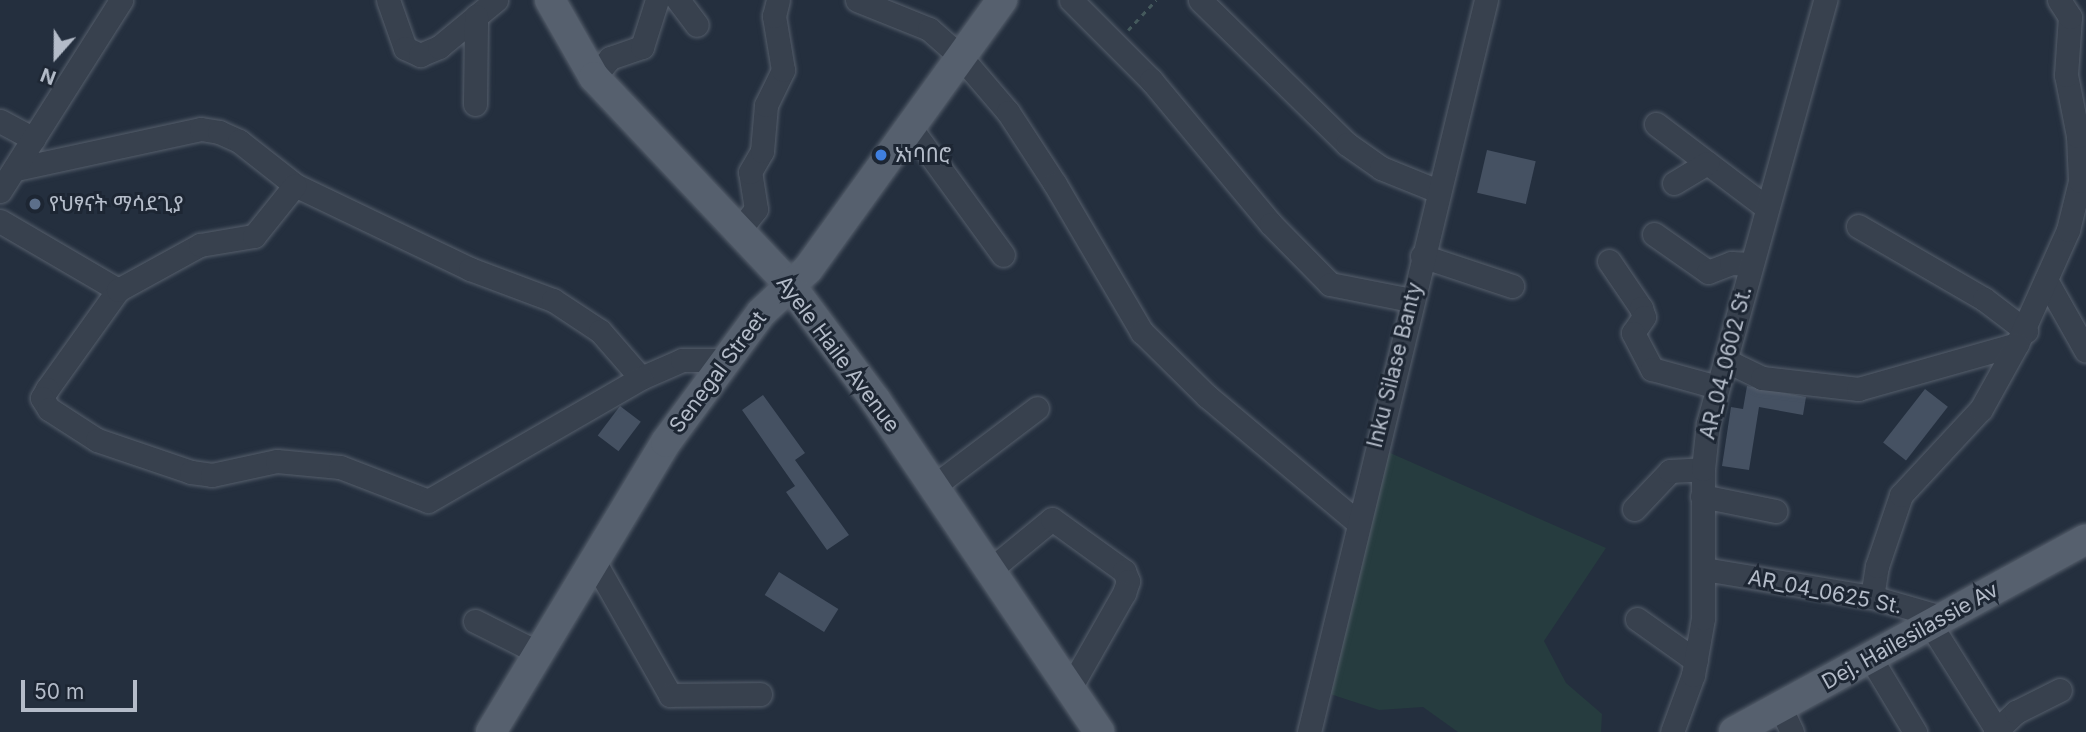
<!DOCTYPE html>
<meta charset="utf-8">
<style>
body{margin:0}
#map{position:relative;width:2086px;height:732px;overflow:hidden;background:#242f3e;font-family:Inter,"Noto Sans Ethiopic",sans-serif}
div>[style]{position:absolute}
.green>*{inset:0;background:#263c3f}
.building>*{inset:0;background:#455162;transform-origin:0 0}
.path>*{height:2.5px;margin-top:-1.25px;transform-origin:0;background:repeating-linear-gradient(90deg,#44595c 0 5px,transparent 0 10px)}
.roads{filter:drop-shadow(0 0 2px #565f6c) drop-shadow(0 0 2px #565f6c)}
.minor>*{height:23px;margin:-11.5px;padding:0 11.5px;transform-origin:11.5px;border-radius:11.5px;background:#38414e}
.major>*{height:30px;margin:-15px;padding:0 15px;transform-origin:15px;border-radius:15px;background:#56606e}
.dots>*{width:19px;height:19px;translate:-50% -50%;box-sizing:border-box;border:4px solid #1d2633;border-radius:50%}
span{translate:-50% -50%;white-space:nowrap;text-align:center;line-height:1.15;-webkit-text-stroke:6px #1d2633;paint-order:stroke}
.poi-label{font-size:21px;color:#b4bcc9}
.left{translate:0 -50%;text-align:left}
.street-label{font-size:21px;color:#b4bcc9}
.north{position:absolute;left:21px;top:21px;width:70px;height:70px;-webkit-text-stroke:5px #1d2633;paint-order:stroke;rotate:201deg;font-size:19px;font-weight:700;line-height:28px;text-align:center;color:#b4bcc9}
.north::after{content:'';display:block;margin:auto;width:24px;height:32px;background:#b4bcc9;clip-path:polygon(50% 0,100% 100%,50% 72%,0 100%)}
.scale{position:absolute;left:21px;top:680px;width:116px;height:32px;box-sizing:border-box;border:4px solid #b4bcc9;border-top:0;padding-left:9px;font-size:21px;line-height:24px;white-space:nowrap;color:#b4bcc9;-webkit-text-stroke:5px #1d2633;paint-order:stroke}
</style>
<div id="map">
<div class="green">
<div style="clip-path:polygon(1388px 452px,1606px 548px,1544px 641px,1566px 683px,1602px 714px,1601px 732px,1458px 732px,1423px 707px,1379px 710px,1330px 694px)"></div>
</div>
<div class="building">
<div style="left:1487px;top:150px;width:50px;height:44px;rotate:13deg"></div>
<div style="clip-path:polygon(1747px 386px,1806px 397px,1803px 415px,1759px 407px,1749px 470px,1722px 466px,1731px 407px,1743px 409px)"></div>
<div style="left:1925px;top:389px;width:29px;height:68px;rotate:38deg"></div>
<div style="clip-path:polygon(763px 395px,805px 453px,795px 460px,849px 535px,827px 550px,786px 492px,795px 486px,742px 410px)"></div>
<div style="left:620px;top:406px;width:26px;height:37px;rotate:37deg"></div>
<div style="left:779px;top:572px;width:70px;height:27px;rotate:32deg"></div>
</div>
<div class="path">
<div style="left:1128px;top:30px;width:41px;rotate:-47deg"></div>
</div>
<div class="roads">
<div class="minor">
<div style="left:388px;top:0;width:51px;rotate:70.5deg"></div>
<div style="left:405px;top:48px;width:17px;rotate:25deg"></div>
<div style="left:420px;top:55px;width:21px;rotate:-23deg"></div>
<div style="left:439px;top:47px;width:74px;rotate:-39.5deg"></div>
<div style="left:678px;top:0;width:31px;rotate:53deg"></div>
<div style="left:857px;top:0;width:78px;rotate:21.9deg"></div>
<div style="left:929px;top:29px;width:43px;rotate:41.2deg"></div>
<div style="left:961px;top:57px;width:72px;rotate:49.5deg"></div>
<div style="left:1008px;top:112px;width:86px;rotate:56.9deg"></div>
<div style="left:1055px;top:184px;width:172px;rotate:59.6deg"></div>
<div style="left:1142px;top:332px;width:91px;rotate:44.6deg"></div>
<div style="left:1207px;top:396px;width:196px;rotate:40deg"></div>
<div style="left:1071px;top:0;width:113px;rotate:45deg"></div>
<div style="left:1151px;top:80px;width:187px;rotate:50.2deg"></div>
<div style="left:1271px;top:224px;width:84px;rotate:45.5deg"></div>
<div style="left:1330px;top:284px;width:83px;rotate:11.2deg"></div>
<div style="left:1200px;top:0;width:206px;rotate:44.4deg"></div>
<div style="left:1347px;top:144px;width:42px;rotate:35.2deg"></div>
<div style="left:1381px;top:168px;width:61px;rotate:22deg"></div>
<div style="left:594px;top:77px;width:25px;rotate:-50deg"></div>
<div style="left:610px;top:58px;width:34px;rotate:-19deg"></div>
<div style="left:642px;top:47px;width:49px;rotate:-72.3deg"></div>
<div style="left:475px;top:104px;width:88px;rotate:-89.3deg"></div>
<div style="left:0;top:121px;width:38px;rotate:28deg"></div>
<div style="left:1656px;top:124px;width:139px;rotate:37.1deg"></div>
<div style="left:910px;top:127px;width:158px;rotate:54deg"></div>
<div style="left:16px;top:169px;width:189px;rotate:-12.2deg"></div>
<div style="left:201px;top:129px;width:18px;rotate:9deg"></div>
<div style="left:219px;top:132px;width:22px;rotate:24deg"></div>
<div style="left:239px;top:141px;width:71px;rotate:38.2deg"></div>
<div style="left:295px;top:185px;width:194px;rotate:25.6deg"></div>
<div style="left:470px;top:269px;width:89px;rotate:20.5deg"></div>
<div style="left:553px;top:300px;width:56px;rotate:33.4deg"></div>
<div style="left:600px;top:331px;width:62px;rotate:48.9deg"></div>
<div style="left:641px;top:378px;width:45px;rotate:-23.7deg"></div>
<div style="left:682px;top:360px;width:43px"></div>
<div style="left:1674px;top:183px;width:39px;rotate:-31deg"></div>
<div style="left:0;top:191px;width:226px;rotate:-57.6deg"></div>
<div style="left:0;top:221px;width:137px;rotate:30.3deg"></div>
<div style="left:118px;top:290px;width:122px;rotate:125.6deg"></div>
<div style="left:47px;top:389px;width:10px;rotate:119deg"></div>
<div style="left:42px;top:398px;width:13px;rotate:58deg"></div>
<div style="left:49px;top:409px;width:57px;rotate:32.9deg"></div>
<div style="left:97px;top:440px;width:99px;rotate:18.8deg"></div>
<div style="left:191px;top:472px;width:21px;rotate:8deg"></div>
<div style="left:212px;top:475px;width:66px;rotate:-12.2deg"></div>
<div style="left:277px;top:461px;width:63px;rotate:5.4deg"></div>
<div style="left:340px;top:467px;width:94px;rotate:21.1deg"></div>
<div style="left:428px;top:501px;width:246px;rotate:-30deg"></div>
<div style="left:1858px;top:226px;width:146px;rotate:30.1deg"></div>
<div style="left:1984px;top:299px;width:53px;rotate:37.3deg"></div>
<div style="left:738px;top:232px;width:29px;rotate:-52deg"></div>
<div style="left:756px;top:209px;width:37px;rotate:-99deg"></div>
<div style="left:750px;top:172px;width:24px;rotate:-60deg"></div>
<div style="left:762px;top:151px;width:46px;rotate:-85deg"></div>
<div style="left:766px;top:105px;width:39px;rotate:-64deg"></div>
<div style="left:783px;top:70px;width:55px;rotate:-99.5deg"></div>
<div style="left:774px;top:16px;width:16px;rotate:-76deg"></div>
<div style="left:1654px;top:234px;width:66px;rotate:35.1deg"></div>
<div style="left:1708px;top:272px;width:25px;rotate:-21deg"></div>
<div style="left:1731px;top:263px;width:20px;rotate:3deg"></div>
<div style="left:1422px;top:256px;width:95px;rotate:18.4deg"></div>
<div style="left:1609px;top:261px;width:57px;rotate:55.8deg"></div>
<div style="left:1641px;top:308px;width:9px;rotate:72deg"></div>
<div style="left:1644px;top:317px;width:19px;rotate:125deg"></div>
<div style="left:1633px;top:333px;width:41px;rotate:62.2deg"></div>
<div style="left:1652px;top:369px;width:67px;rotate:15.5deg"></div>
<div style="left:2046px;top:280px;width:81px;rotate:60.6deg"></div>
<div style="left:118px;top:290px;width:94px;rotate:-28.8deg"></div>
<div style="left:200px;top:245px;width:55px;rotate:-9.5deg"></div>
<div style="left:254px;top:236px;width:65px;rotate:-51.2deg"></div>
<div style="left:1725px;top:360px;width:41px;rotate:25.9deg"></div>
<div style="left:1762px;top:378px;width:97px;rotate:6.5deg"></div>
<div style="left:1858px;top:389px;width:165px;rotate:-15.8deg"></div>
<div style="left:2017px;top:344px;width:125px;rotate:-65.9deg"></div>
<div style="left:2068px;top:230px;width:50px;rotate:-76.2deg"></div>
<div style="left:2080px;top:181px;width:45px;rotate:-92.5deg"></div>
<div style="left:2078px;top:136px;width:62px;rotate:-101.1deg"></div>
<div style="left:2066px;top:75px;width:58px;rotate:-86.1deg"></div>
<div style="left:2070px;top:17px;width:20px;rotate:-123deg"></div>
<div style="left:934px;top:486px;width:129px;rotate:-37.1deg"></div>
<div style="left:1702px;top:496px;width:75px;rotate:11.6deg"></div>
<div style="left:1634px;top:509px;width:52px;rotate:-46.5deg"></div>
<div style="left:1670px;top:471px;width:33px;rotate:-3deg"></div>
<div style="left:594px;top:561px;width:154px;rotate:60.4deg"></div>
<div style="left:670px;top:695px;width:90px;rotate:-0.6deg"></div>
<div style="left:1704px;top:569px;width:170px;rotate:9.5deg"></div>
<div style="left:1872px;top:597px;width:76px;rotate:16deg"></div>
<div style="left:990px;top:570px;width:80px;rotate:-39.4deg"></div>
<div style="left:1052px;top:519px;width:89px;rotate:35.8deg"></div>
<div style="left:1124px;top:571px;width:11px;rotate:68deg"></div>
<div style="left:1128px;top:581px;width:13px;rotate:108deg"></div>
<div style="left:1124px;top:593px;width:109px;rotate:119.6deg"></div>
<div style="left:1872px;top:597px;width:31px;rotate:-81deg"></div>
<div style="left:1877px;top:566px;width:75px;rotate:-71.3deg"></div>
<div style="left:1901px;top:495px;width:117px;rotate:-47.1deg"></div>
<div style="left:1981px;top:409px;width:74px;rotate:-61deg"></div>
<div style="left:1637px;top:619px;width:72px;rotate:35.4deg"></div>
<div style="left:475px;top:621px;width:72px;rotate:26.6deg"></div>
<div style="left:1937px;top:635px;width:115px;rotate:57.8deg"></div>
<div style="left:1876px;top:667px;width:76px;rotate:59deg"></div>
<div style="left:1785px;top:717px;width:17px;rotate:65deg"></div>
<div style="left:1309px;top:732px;width:753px;rotate:-76.41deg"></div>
<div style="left:1672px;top:732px;width:61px;rotate:-69.8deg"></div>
<div style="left:1693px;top:675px;width:58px;rotate:-80deg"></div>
<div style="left:1703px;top:618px;width:149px;rotate:-90deg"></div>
<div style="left:1703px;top:469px;width:46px;rotate:-83.8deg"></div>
<div style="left:1708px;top:423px;width:439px;rotate:-74.5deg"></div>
<div style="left:1995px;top:732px;width:29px;rotate:-44deg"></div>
<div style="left:2016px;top:712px;width:49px;rotate:-26.6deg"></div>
</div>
<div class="major">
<div style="left:550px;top:0;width:89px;rotate:60.3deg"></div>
<div style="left:594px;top:77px;width:286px;rotate:46.7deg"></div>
<div style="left:790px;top:285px;width:144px;rotate:53.4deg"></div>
<div style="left:876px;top:401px;width:399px;rotate:56deg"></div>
<div style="left:491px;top:732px;width:339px;rotate:-58.9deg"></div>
<div style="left:666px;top:442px;width:160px;rotate:-53.6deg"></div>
<div style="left:761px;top:313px;width:64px;rotate:-43.1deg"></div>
<div style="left:808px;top:269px;width:332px;rotate:-54.2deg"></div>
<div style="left:1734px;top:732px;width:401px;rotate:-28.7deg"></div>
</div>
</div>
<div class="dots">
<div style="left:881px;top:155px;background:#3f7fe0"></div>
<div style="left:35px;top:204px;background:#5c6f8a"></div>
</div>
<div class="poi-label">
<span class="left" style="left:895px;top:155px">አነባበሮ</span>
<span class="left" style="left:49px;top:204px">የህፃናት ማሳደጊያ</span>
</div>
<div class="street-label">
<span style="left:838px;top:354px;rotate:53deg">Ayele Haile Avenue</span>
<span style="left:1726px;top:363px;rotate:-76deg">AR_04_0602 St.</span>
<span style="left:1395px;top:365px;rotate:-76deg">Inku Silase Banty</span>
<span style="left:718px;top:372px;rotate:-53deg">Senegal Street</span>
<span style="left:1825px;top:592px;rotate:11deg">AR_04_0625 St.</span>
<span style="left:1910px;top:636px;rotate:-29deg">Dej. Hailesilassie Av</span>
</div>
<div class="north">N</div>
<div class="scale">50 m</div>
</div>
